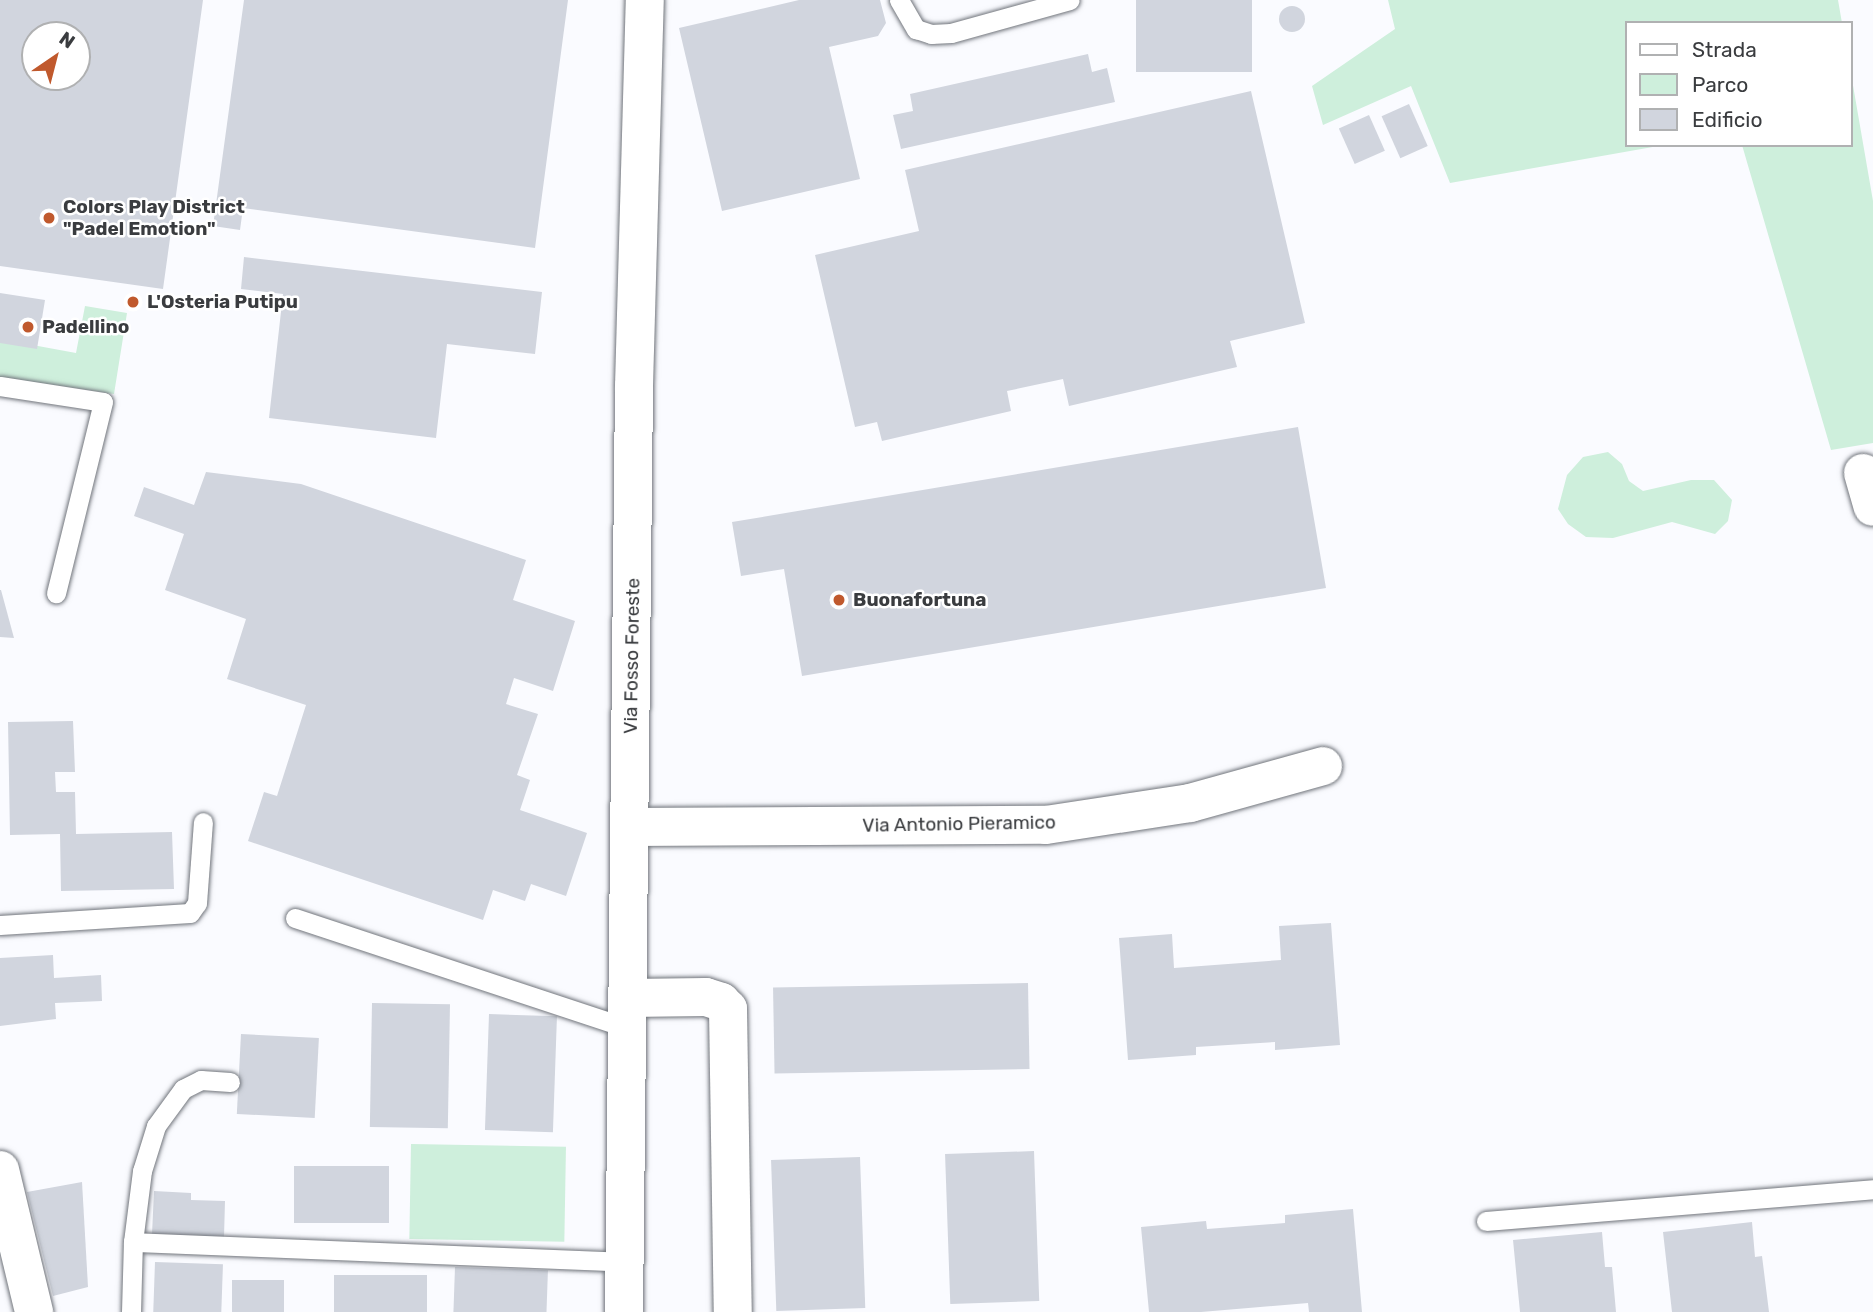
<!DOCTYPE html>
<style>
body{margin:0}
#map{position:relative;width:1873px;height:1312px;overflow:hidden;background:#fafbff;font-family:Rubik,sans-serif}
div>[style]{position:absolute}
.green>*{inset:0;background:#ceefdc;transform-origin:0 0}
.building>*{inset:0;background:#d1d5de;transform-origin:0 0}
.round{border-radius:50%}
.roads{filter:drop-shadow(0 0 2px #71757c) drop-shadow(0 0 2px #71757c)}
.lane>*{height:19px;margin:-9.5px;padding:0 9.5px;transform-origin:9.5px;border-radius:9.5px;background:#fff}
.street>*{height:38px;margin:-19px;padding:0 19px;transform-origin:19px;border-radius:19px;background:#fff}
.primary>*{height:38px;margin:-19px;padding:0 19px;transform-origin:19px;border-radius:19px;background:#fff}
.dots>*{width:19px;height:19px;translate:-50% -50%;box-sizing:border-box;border:4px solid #fff;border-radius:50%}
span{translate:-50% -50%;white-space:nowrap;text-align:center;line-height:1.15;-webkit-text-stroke:5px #fff;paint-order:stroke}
.poi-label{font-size:19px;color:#3a3c3f;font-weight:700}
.left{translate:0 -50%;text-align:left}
.street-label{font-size:19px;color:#3a3c3f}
.legend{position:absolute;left:1625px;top:21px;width:228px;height:126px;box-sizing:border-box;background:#fff;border:2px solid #b0b1b2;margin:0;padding:9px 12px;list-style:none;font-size:21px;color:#3a3c3f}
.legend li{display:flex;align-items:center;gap:14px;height:35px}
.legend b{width:35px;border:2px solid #b0b1b2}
.north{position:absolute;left:21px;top:21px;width:70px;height:70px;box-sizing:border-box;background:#fff;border:2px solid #b0b1b2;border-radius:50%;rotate:35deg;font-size:19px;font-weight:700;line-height:28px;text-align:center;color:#3a3c3f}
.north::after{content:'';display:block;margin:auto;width:24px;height:32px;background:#c0592d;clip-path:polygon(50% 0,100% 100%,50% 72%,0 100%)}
</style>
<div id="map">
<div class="green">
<div style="clip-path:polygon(1388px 0,1838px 0,1842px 23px,1626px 23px,1626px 145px,1664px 145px,1450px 183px,1411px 86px,1323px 125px,1312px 86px,1395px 29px)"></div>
<div style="clip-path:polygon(1850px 68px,1873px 201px,1873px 443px,1831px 450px,1742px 145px,1850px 145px)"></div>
<div style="clip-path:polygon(85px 306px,127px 313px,114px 394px,0 377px,0 339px,76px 353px)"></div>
<div style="clip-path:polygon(1608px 452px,1622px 464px,1629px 481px,1643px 491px,1691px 480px,1714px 480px,1732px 500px,1728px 521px,1715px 534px,1672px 522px,1613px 538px,1586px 537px,1568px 524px,1558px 509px,1567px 475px,1583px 457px)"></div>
<div style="left:411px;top:1144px;width:155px;height:95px;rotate:1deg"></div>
</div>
<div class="building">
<div style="clip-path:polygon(evenodd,0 0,203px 0,163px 289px,0 266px,0 0,35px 35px,77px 35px,77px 77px,35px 77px,35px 35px)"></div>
<div style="clip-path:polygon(244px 0,568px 0,535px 248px,243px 208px,240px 230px,213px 226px)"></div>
<div style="clip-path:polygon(799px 0,880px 0,886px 23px,878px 36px,829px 47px,860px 179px,722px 211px,679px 28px)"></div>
<div style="left:1136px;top:0;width:116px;height:72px"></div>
<div class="round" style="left:1279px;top:6px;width:26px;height:26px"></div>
<div style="clip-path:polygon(1088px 54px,1092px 72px,1107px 68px,1115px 102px,901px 149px,893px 115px,913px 111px,910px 94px)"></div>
<div style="clip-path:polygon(1251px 91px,1305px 323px,1230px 341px,1237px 367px,1069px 406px,1063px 379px,1007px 391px,1011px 411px,882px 441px,877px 422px,855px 427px,815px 255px,919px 231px,905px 170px)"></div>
<div style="left:1409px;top:104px;width:46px;height:30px;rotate:66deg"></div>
<div style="left:1369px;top:115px;width:39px;height:33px;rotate:66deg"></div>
<div style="clip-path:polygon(244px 257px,542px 292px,535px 354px,447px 344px,436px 438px,269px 418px,283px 294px,241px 289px)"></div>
<div style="clip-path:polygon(0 293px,45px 300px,37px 349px,0 343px)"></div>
<div style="clip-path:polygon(1298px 427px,1326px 588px,802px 676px,784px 569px,741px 576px,732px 522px)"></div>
<div style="clip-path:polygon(206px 472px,301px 484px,526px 560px,513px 600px,575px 621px,553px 691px,514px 678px,506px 704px,538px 714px,517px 775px,530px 780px,520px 810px,587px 833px,566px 896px,531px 884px,525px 901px,493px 890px,483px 920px,248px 841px,264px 792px,277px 796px,306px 705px,227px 679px,246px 619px,165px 590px,184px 534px,134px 516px,144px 487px,194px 505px)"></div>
<div style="clip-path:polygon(0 590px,1px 590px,14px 638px,0 637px)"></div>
<div style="clip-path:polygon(73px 721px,75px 772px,55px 772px,56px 792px,75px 792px,76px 834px,172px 832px,174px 889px,61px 891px,60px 834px,10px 835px,8px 722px)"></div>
<div style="clip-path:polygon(1331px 923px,1340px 1045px,1275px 1050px,1275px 1042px,1196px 1047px,1196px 1055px,1128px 1060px,1119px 938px,1172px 934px,1174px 968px,1281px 960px,1279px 926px)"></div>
<div style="clip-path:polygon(53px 955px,54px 978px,101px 975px,102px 1001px,55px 1003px,56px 1019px,0 1026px,0 958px)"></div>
<div style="left:1028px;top:983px;width:86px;height:255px;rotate:89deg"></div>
<div style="left:372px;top:1003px;width:78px;height:124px;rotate:1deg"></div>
<div style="left:489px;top:1014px;width:68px;height:116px;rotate:2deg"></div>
<div style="left:241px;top:1034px;width:78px;height:80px;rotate:3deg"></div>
<div style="left:1034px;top:1151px;width:150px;height:89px;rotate:88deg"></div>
<div style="left:860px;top:1157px;width:151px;height:89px;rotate:88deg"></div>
<div style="left:294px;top:1166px;width:95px;height:57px"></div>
<div style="clip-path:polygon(82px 1182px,88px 1287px,53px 1296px,27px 1192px)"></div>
<div style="clip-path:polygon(154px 1191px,191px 1193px,191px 1200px,225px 1201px,224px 1237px,152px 1234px)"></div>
<div style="clip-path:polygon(1353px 1209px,1362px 1312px,1309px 1312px,1308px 1303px,1201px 1312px,1149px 1312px,1141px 1227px,1206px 1221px,1207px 1229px,1285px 1223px,1285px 1215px)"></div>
<div style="clip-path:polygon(1752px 1222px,1755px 1257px,1762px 1256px,1769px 1312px,1672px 1312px,1663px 1232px)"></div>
<div style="clip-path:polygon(1602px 1232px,1605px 1267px,1612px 1267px,1616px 1312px,1520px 1312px,1513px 1240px)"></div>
<div style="left:155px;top:1262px;width:68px;height:50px;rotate:2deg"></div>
<div style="left:455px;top:1267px;width:93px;height:45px;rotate:2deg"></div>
<div style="left:334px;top:1275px;width:93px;height:37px"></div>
<div style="left:232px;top:1280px;width:52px;height:32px"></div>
</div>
<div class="roads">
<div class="lane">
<div style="left:899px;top:0;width:34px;rotate:60deg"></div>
<div style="left:916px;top:29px;width:16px;rotate:18deg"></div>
<div style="left:931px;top:34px;width:20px;rotate:-3deg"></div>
<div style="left:951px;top:33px;width:123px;rotate:-15.5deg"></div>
<div style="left:0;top:386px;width:104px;rotate:8.8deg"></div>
<div style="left:103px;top:402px;width:197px;rotate:103.8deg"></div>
<div style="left:295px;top:918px;width:351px;rotate:18.3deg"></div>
<div style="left:0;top:925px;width:190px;rotate:-3.6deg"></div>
<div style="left:190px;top:913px;width:12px;rotate:-55deg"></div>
<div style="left:197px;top:903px;width:81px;rotate:-85.8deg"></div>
<div style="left:1486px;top:1221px;width:388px;rotate:-4.7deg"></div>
<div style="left:133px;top:1242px;width:492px;rotate:2.3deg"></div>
<div style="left:131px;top:1312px;width:70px;rotate:-88.4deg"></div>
<div style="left:133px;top:1242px;width:72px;rotate:-82.8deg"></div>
<div style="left:142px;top:1171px;width:47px;rotate:-72.7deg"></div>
<div style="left:156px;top:1126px;width:46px;rotate:-53.9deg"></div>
<div style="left:183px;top:1089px;width:20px;rotate:-27deg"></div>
<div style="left:201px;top:1080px;width:29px;rotate:4deg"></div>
</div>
<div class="street">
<div style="left:1863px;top:473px;width:35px;rotate:74deg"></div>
<div style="left:630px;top:827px;width:416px;rotate:-0.3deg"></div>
<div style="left:1046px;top:825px;width:146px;rotate:-8.7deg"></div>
<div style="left:1190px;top:803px;width:138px;rotate:-15.5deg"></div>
<div style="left:628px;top:998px;width:78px;rotate:-0.7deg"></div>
<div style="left:706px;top:997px;width:16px;rotate:18deg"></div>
<div style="left:721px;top:1002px;width:10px;rotate:45deg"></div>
<div style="left:728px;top:1009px;width:303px;rotate:89.1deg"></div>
<div style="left:0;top:1170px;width:146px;rotate:76.5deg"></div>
</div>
<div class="primary">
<div style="left:624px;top:1312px;width:926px;rotate:-89.38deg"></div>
<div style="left:634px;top:386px;width:386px;rotate:-88.4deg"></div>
</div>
</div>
<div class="dots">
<div style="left:49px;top:218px;background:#c0592d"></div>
<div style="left:133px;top:302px;background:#c0592d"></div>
<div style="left:28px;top:327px;background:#c0592d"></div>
<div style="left:839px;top:600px;background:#c0592d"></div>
</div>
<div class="poi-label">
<span class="left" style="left:63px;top:218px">Colors Play District<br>"Padel Emotion"</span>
<span class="left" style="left:147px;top:302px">L'Osteria Putipu</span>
<span class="left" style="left:42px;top:327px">Padellino</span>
<span class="left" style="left:853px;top:600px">Buonafortuna</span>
</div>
<div class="street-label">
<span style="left:632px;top:656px;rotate:-89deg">Via Fosso Foreste</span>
<span style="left:959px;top:824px;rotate:-1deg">Via Antonio Pieramico</span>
</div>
<ul class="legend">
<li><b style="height:9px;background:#fff"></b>Strada</li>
<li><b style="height:19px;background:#ceefdc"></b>Parco</li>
<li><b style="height:19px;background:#d1d5de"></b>Edificio</li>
</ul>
<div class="north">N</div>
</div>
